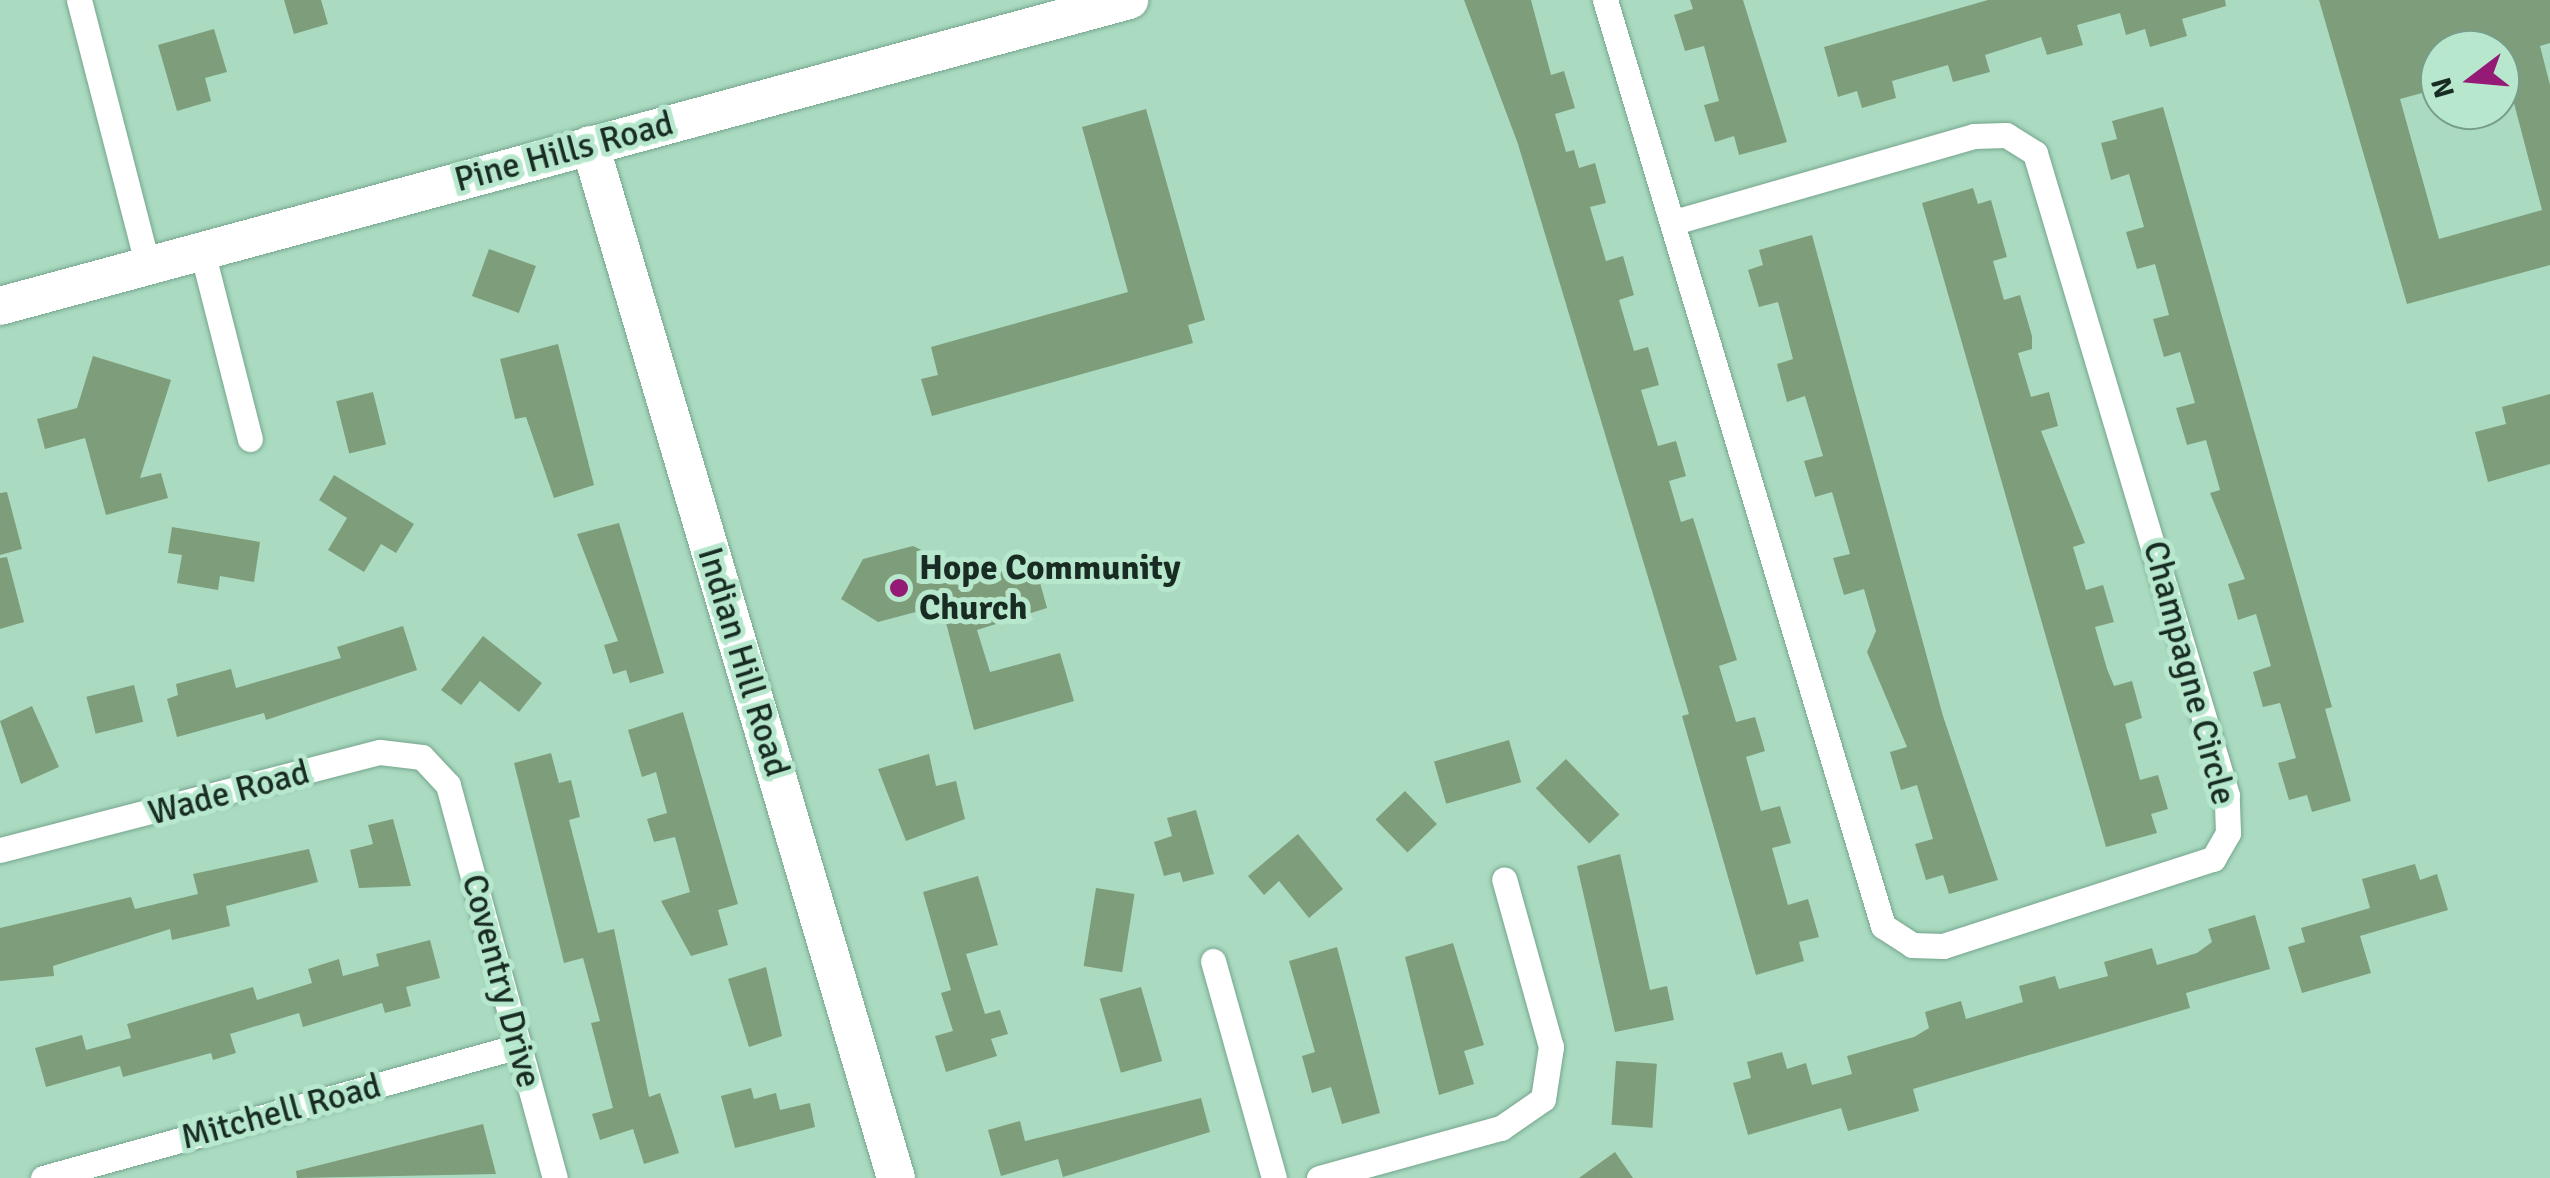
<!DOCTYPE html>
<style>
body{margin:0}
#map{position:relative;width:2550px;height:1178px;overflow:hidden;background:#aadbc1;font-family:Signika,sans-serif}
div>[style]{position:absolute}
.building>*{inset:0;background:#7e9d7a;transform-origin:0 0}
.roads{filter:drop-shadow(0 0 2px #76a58d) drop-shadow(0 0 2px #76a58d)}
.street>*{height:25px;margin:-12.5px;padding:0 12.5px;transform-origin:12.5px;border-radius:12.5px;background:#fff}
.secondary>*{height:38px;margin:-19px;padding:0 19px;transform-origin:19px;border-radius:19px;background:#fff}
.dots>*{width:28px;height:28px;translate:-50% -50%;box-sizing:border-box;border:5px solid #b7e8ce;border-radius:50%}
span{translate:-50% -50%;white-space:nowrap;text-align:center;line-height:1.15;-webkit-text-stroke:10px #b7e8ce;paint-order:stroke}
.street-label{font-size:35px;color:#192c23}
.poi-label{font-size:35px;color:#192c23;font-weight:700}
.left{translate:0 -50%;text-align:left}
.north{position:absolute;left:2420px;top:30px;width:100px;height:100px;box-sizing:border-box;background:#b7e8ce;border:2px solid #789d8a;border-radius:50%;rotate:254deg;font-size:28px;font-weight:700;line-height:40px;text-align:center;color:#192c23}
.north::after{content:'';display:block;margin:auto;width:35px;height:45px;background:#951a75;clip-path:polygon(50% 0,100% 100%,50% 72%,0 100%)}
</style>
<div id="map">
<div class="building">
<div style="clip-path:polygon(284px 0,321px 0,328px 24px,294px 34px)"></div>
<div style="clip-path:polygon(1464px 0,1531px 0,1551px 75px,1564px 71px,1575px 108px,1555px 114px,1566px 152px,1574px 150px,1579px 168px,1595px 163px,1606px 203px,1590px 207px,1606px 261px,1623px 256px,1634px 295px,1619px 300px,1634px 351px,1648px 347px,1659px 385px,1641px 390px,1658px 446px,1676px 441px,1686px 476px,1669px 481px,1681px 522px,1693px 518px,1737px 660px,1719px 666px,1736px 722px,1755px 717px,1765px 751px,1746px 757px,1761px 811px,1780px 806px,1791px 843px,1772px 848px,1788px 905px,1808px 899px,1819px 937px,1799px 942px,1804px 961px,1756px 975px,1682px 716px,1689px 714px,1518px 144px)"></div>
<div style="clip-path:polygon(1690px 0,1743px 0,1787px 142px,1739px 155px,1734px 136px,1715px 142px,1704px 105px,1719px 101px,1704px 46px,1685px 51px,1674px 15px,1693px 9px)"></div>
<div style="clip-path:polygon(1988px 0,2225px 0,2226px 6px,2182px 19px,2187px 36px,2150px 47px,2145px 29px,2126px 35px,2120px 13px,2077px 25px,2083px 45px,2047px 55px,2041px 37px,1985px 55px,1990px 72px,1953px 82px,1948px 65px,1892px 81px,1896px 98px,1862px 108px,1857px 91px,1838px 97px,1824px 47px)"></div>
<div style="clip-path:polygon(evenodd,2319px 0,2550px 0,2550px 43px,2540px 46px,2550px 85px,2550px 265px,2407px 304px,2319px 0,2440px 50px,2500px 50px,2542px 210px,2439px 239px,2400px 99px,2440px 88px,2440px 50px)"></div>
<div style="clip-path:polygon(214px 29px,227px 72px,205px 78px,211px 101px,177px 111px,158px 45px)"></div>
<div style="clip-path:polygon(2163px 107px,2332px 707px,2325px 709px,2351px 801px,2312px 812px,2307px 795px,2289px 800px,2278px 763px,2296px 758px,2280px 703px,2263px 707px,2253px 672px,2271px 666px,2256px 614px,2238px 620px,2228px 584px,2245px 579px,2210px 493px,2220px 490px,2206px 440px,2187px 445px,2176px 408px,2195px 403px,2180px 352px,2164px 357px,2153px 319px,2169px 315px,2155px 264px,2137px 269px,2126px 232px,2144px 227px,2129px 174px,2111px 180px,2101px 143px,2117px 139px,2112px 121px)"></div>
<div style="clip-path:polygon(1146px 109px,1205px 320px,1188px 325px,1193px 343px,932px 416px,921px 379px,938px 375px,931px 347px,1128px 292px,1082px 127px)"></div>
<div style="clip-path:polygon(1973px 188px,1978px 204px,1991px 200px,2007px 257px,1993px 261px,2004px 300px,2020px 295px,2032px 336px,2032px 349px,2018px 353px,2031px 397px,2049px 392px,2058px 426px,2041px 431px,2085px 543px,2073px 547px,2086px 590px,2103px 585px,2114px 622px,2095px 627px,2107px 669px,2114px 686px,2132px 681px,2142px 718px,2125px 724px,2140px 780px,2158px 775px,2168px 809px,2151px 814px,2157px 833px,2106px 847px,1922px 203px)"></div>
<div style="clip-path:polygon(1812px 235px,1943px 716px,1998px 880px,1949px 894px,1943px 875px,1926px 880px,1915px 844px,1933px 839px,1917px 785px,1901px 790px,1890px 752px,1907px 747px,1867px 652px,1876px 631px,1864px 589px,1844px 595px,1833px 558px,1850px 554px,1832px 492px,1815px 497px,1804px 461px,1823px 456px,1805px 396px,1787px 402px,1777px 364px,1793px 359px,1778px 302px,1759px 307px,1748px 270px,1763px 265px,1759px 250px)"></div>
<div style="left:489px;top:249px;width:50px;height:50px;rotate:20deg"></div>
<div style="clip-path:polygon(558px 344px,594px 485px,554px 498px,526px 417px,515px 419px,500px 359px)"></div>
<div style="clip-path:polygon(93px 356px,171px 380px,140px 478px,161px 473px,168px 498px,106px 515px,85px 438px,45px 449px,37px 419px,77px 408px)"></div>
<div style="left:373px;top:392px;width:54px;height:38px;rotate:76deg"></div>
<div style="clip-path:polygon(2550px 394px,2550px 464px,2488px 482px,2475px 432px,2506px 424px,2502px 407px)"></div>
<div style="clip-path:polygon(334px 475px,414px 524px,396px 553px,381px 544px,364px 572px,328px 550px,347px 518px,319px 500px)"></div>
<div style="clip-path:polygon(7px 492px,22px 549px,0 555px,0 493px)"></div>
<div style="clip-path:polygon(619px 523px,664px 673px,630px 683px,626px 670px,613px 674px,604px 645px,618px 641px,577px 534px)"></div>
<div style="clip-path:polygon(172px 527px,260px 542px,254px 582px,220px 576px,218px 590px,177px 583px,182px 555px,168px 553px)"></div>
<div style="clip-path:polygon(913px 546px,949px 563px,956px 585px,1034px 561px,1047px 608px,977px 630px,990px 672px,1060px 653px,1074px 701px,974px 730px,944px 615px,933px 618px,931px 608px,878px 622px,841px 599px,863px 559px)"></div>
<div style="clip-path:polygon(7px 557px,24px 622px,0 629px,0 558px)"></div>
<div style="clip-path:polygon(403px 626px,417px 670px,266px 720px,264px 713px,177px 737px,167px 699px,178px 695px,176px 684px,231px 669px,236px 688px,341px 658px,337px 647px)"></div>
<div style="clip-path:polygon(483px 636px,542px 683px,519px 712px,480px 681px,461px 705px,441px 690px)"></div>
<div style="left:134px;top:685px;width:38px;height:49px;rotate:76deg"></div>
<div style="clip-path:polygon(32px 706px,59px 767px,21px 784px,0 721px)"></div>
<div style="clip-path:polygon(683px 712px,738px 904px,718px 910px,728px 945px,691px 956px,661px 901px,690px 892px,675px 837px,654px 842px,647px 819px,667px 813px,656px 772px,642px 777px,628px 730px)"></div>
<div style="left:1509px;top:740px;width:44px;height:78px;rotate:74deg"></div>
<div style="clip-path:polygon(551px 753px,559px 783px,571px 780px,580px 817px,569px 820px,598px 933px,614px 929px,649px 1097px,660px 1093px,679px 1153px,644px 1164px,633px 1129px,600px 1140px,592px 1114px,613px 1108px,591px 1023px,600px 1021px,583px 958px,564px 963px,514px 763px)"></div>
<div style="clip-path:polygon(929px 754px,936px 786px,956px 781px,965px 819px,906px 841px,878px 769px)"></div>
<div style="left:1566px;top:759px;width:77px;height:42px;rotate:46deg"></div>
<div style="left:1405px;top:791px;width:46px;height:41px;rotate:46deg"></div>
<div style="clip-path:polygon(1196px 810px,1214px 874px,1183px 882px,1180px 872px,1164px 876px,1154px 842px,1172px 836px,1167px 818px)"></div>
<div style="clip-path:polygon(393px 819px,411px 886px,359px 888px,350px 850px,373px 844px,368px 825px)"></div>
<div style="clip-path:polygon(1298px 834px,1343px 889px,1309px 918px,1279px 881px,1264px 895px,1248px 876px)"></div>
<div style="clip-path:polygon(309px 849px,318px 882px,226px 906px,230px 926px,172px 940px,170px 929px,53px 966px,54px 976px,0 981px,0 928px,131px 897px,135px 909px,198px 894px,193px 874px)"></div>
<div style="clip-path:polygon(1620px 854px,1650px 990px,1667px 986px,1674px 1020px,1615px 1032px,1577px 866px)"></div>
<div style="clip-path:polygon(2415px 864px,2420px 880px,2437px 874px,2448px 910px,2360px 936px,2371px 973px,2302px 993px,2288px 947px,2305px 942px,2301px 928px,2370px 908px,2362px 879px)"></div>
<div style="clip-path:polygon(978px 876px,998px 945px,966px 954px,985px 1014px,1000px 1010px,1008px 1034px,991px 1039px,997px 1056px,946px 1072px,935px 1036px,953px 1031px,941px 993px,951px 990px,923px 892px)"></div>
<div style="left:1096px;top:888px;width:39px;height:79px;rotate:9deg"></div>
<div style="clip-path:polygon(2255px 915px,2270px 969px,2186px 993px,2190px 1008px,1913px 1089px,1919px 1111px,1848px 1131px,1841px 1108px,1748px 1135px,1733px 1083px,1751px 1078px,1747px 1062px,1782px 1052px,1787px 1069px,1806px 1063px,1812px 1085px,1852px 1074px,1847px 1056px,1914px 1037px,1929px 1028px,1925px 1012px,1961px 1001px,1966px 1019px,2023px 1002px,2019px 986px,2055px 976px,2059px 989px,2108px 976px,2104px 962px,2152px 948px,2157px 965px,2197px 953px,2212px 942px,2208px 929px)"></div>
<div style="clip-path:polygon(430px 940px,440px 978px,406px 987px,411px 1006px,385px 1013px,382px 1003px,303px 1027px,299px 1013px,230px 1034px,236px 1053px,213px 1060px,211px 1053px,123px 1077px,120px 1066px,46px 1087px,35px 1048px,82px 1035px,86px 1050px,131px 1038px,127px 1024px,253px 987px,257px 1000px,312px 983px,308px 969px,339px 959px,343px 976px,379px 966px,376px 954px)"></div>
<div style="clip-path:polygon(1453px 943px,1484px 1045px,1464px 1051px,1474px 1084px,1439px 1095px,1405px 957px)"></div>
<div style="clip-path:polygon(1337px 947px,1380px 1113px,1342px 1124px,1331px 1087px,1312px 1093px,1302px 1056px,1315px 1052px,1289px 961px)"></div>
<div style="clip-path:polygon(766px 967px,782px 1036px,749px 1047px,728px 979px)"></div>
<div style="left:1141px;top:987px;width:77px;height:43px;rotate:74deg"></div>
<div style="left:1616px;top:1061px;width:41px;height:64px;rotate:4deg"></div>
<div style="clip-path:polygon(751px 1088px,754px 1099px,776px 1093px,780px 1110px,810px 1103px,815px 1127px,735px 1148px,721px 1096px)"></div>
<div style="clip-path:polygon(1201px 1098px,1210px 1132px,1063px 1177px,1058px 1159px,1001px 1176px,988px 1130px,1020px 1121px,1025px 1141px)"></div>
<div style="clip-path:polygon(483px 1124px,496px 1174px,297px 1178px,296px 1171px)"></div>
<div style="clip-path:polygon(1615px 1152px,1633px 1178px,1579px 1178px)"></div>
</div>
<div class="roads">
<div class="street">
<div style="left:79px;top:0;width:275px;rotate:75.5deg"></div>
<div style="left:1605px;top:0;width:967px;rotate:73.29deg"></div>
<div style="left:1883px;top:926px;width:35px;rotate:33deg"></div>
<div style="left:1912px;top:945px;width:31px;rotate:2deg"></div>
<div style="left:1943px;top:946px;width:284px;rotate:-17.9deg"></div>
<div style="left:2213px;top:859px;width:30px;rotate:-60deg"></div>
<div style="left:2228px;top:833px;width:38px;rotate:-92deg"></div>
<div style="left:2227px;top:795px;width:670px;rotate:-106.65deg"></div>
<div style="left:2035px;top:153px;width:34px;rotate:-148deg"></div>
<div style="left:2006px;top:135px;width:32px;rotate:178deg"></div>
<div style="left:1974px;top:136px;width:311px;rotate:164deg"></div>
<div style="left:202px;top:251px;width:194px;rotate:75.7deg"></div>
<div style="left:0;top:850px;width:392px;rotate:-14.5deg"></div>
<div style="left:380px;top:752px;width:42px;rotate:6.8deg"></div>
<div style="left:422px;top:757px;width:38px;rotate:47deg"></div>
<div style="left:448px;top:785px;width:407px;rotate:74.8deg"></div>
<div style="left:1213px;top:961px;width:225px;rotate:74.3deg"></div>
<div style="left:43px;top:1178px;width:494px;rotate:-15.5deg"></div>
<div style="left:1319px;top:1178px;width:189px;rotate:-15.4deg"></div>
<div style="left:1501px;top:1128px;width:51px;rotate:-34.6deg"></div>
<div style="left:1543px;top:1099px;width:53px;rotate:-81.3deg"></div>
<div style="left:1551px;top:1047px;width:174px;rotate:-105.6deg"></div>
</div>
<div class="secondary">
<div style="left:590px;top:145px;width:1077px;rotate:73.5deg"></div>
<div style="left:0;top:306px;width:1170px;rotate:-15.16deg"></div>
</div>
</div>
<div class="dots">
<div style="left:899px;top:588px;background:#951a75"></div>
</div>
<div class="street-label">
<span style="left:564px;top:152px;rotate:-15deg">Pine Hills Road</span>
<span style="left:743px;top:662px;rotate:73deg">Indian Hill Road</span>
<span style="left:2189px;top:673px;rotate:75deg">Champagne Circle</span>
<span style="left:229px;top:793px;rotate:-15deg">Wade Road</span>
<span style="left:501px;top:981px;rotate:75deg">Coventry Drive</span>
<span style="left:281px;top:1112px;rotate:-15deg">Mitchell Road</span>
</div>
<div class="poi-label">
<span class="left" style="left:919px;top:588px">Hope Community<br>Church</span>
</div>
<div class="north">N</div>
</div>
